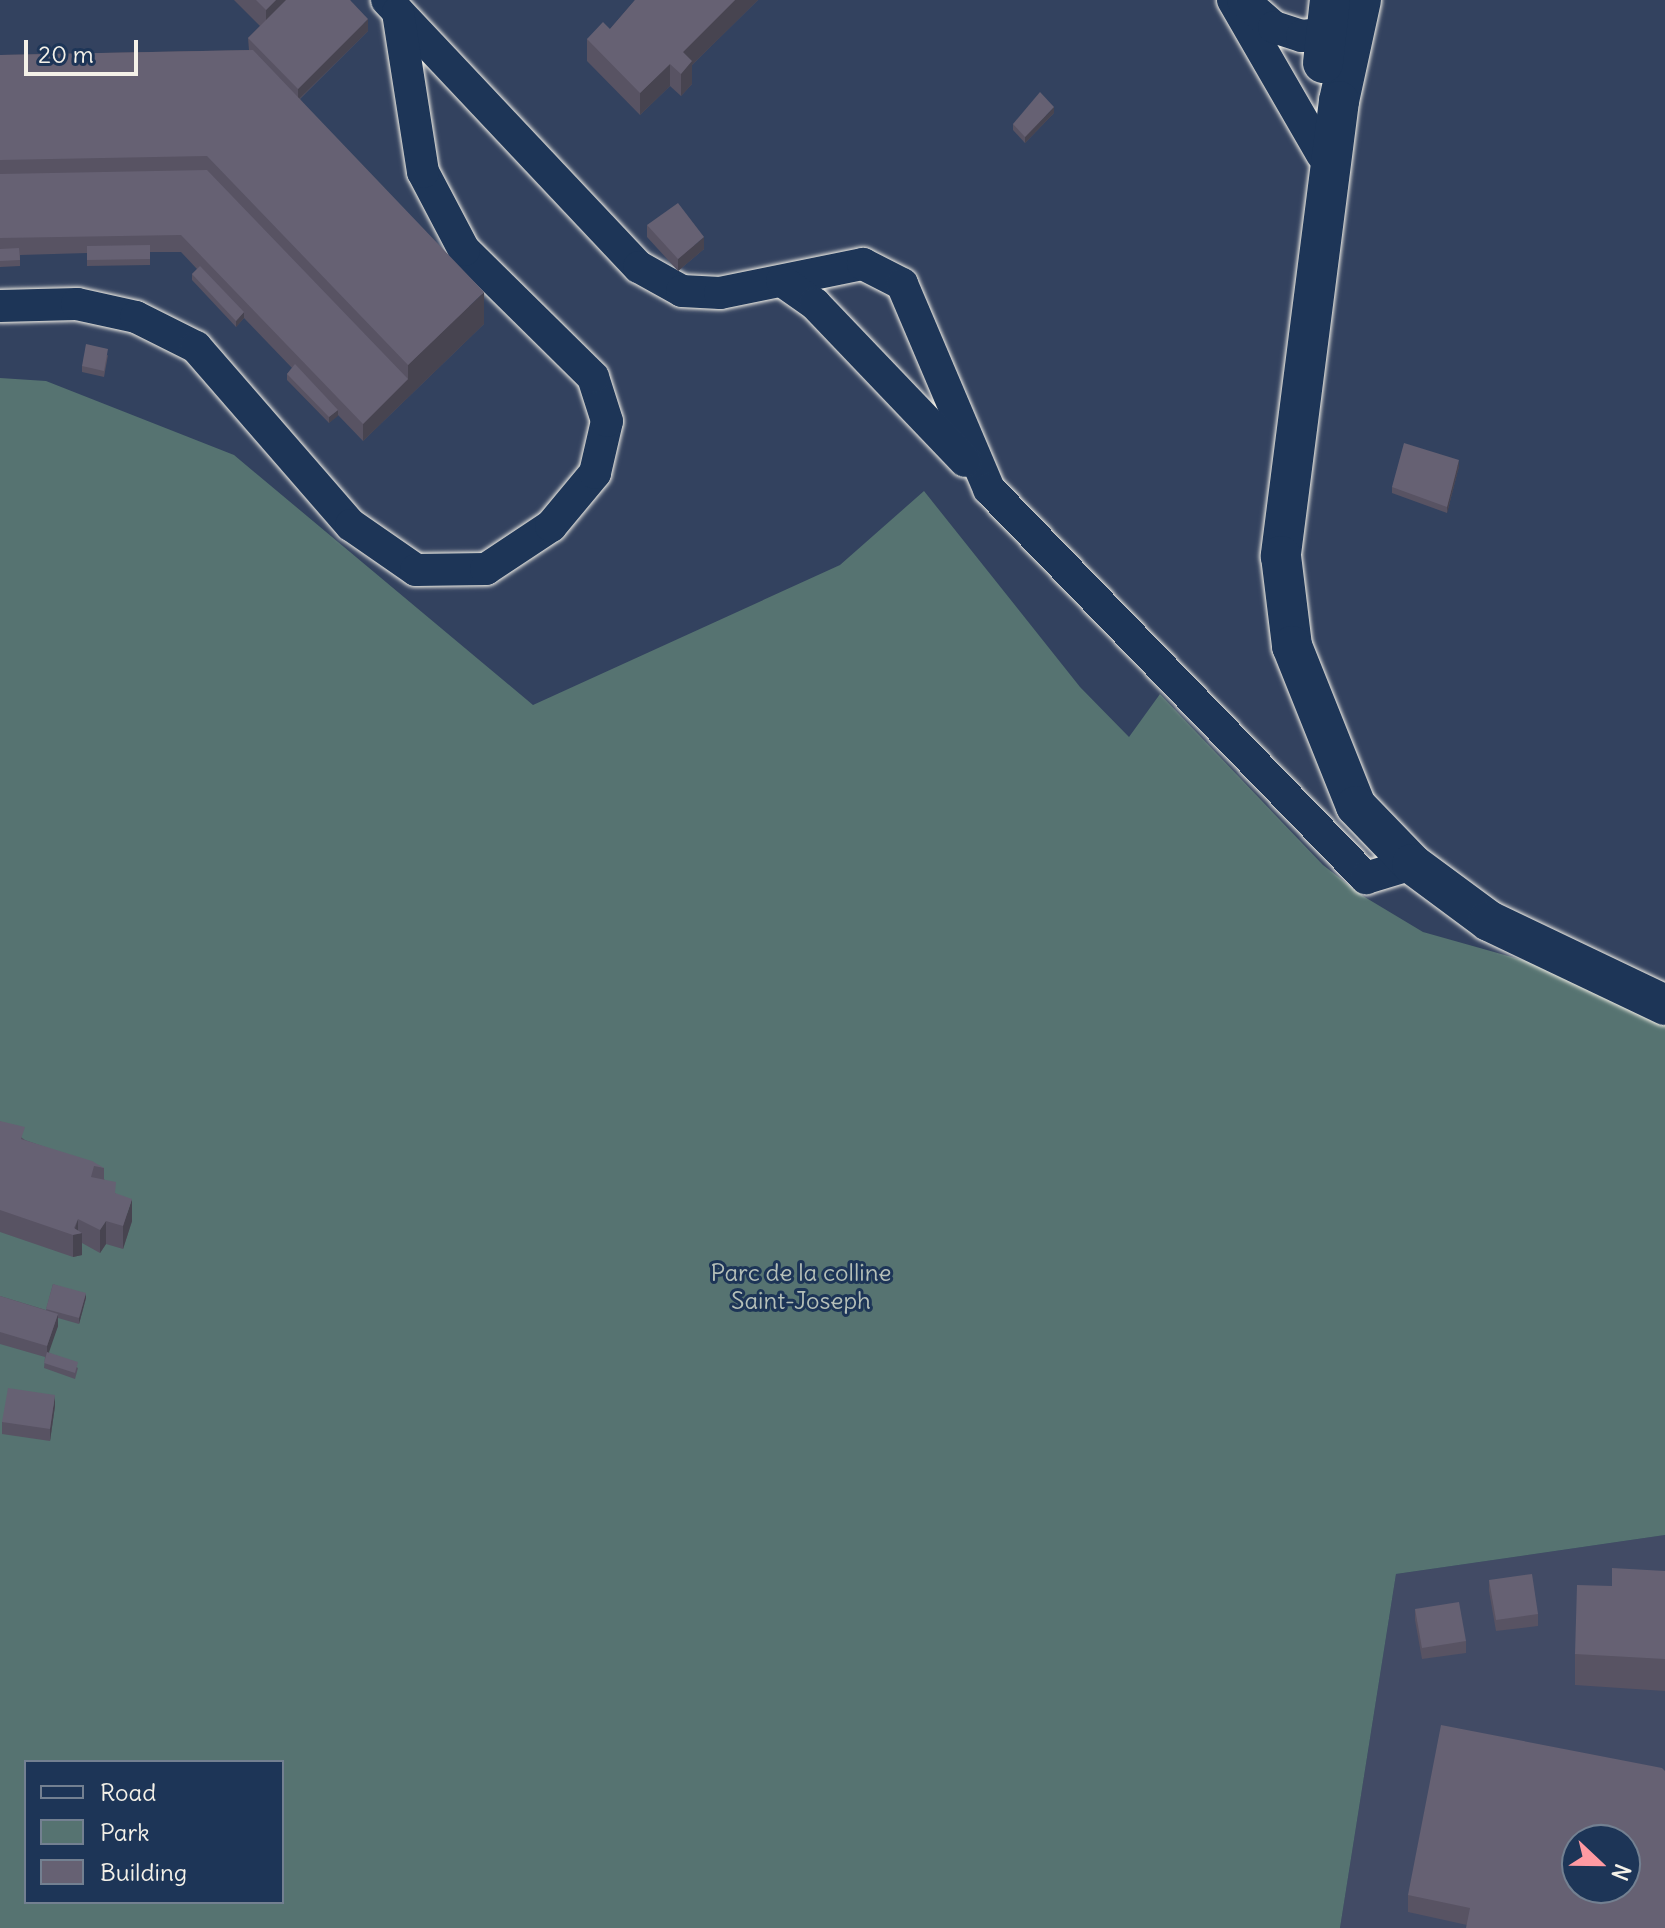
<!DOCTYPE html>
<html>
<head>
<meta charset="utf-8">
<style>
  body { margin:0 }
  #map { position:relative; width:1665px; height:1928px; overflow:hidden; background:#33425f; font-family:Delius,sans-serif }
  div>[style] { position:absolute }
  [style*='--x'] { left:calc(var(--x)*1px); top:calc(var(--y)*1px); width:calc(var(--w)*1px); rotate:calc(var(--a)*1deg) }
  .built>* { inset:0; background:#424b65 }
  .green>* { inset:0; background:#567371 }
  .roads { filter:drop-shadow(0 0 2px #f4f1e8) drop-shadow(0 0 2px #f4f1e8) }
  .minor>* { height:32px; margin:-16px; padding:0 16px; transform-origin:16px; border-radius:16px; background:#1d3557 }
  .tertiary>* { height:40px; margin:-20px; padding:0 20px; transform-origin:20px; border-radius:20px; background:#1d3557 }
  .wall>* { inset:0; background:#585363 }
  .shaded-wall>* { inset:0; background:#474450 }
  .building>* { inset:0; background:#666173 }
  span { translate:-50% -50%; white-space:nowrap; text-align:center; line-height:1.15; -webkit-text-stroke:6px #1d3557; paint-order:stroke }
  .park-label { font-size:24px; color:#b5bfb8 }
  .legend { position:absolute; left:24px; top:1760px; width:260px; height:144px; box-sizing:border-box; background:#1d3557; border:2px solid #738091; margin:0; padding:10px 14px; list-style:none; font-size:24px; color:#f4f1e8 }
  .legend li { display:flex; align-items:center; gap:16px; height:40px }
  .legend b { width:40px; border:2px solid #738091 }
  .north { position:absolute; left:1561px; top:1824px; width:80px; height:80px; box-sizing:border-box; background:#1d3557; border:2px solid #738091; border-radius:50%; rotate:112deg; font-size:22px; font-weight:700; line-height:32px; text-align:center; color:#f4f1e8 }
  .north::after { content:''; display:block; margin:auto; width:28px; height:36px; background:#ff9aa2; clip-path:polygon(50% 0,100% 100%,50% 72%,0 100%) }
  .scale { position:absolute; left:24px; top:40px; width:114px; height:36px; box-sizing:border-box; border:4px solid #f4f1e8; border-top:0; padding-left:10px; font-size:24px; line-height:28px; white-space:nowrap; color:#f4f1e8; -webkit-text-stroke:6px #1d3557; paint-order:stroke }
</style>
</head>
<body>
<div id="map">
  <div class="built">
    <i style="clip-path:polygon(evenodd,1665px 1535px,1665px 1928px,1340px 1928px,1396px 1574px,1665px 1535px,1577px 1840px,1625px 1840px,1625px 1888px,1577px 1888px,1577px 1840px)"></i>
  </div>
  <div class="green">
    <i style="clip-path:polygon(evenodd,0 378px,46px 381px,234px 455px,533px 705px,840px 565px,924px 491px,1080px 687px,1129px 737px,1160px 694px,1323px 865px,1363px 896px,1423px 932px,1530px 962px,1665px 1022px,1665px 1535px,1396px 1574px,1340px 1928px,0 1928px,0 378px,26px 1762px,282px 1762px,282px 1902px,26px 1902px,26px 1762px)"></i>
  </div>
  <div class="roads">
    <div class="minor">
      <i style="--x:387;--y:0;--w:367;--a:46.7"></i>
      <i style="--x:639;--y:267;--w:49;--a:29.2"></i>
      <i style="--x:682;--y:291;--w:38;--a:3"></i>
      <i style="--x:720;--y:293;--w:146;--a:-11.5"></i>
      <i style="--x:863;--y:264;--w:44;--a:27.1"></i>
      <i style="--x:902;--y:284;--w:223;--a:67"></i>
      <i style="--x:989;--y:489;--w:542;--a:45.9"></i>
      <i style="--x:1366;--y:878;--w:48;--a:-16.9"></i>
      <i style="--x:1233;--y:0;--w:178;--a:60"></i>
      <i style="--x:1243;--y:0;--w:41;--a:41.1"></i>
      <i style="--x:1274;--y:27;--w:29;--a:18"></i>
      <i style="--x:1302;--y:36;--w:46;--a:-6.2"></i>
      <i style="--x:782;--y:281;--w:40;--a:34.9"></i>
      <i style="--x:815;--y:304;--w:217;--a:46.3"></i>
      <i style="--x:0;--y:306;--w:77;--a:-1.5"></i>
      <i style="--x:77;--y:304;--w:60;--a:12.4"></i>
      <i style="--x:136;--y:317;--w:67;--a:26.6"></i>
      <i style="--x:196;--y:347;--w:236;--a:49"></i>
      <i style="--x:351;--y:525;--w:79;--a:34.7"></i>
      <i style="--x:416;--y:570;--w:70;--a:-0.8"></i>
      <i style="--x:486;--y:569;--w:78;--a:-33.5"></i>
      <i style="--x:551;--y:526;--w:69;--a:-50.3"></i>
      <i style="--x:595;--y:473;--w:53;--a:-77"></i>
      <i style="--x:607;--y:421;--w:46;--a:-107.7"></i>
      <i style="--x:593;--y:377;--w:181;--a:-135.4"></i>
      <i style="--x:464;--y:250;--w:88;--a:-117.7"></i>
      <i style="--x:423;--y:172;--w:162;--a:-98.9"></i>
    </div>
    <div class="tertiary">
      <i style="--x:1361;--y:0;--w:103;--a:102.3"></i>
      <i style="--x:1339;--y:101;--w:459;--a:97.3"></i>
      <i style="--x:1281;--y:556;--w:91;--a:83"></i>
      <i style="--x:1292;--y:646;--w:172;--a:68.2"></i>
      <i style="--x:1356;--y:806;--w:81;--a:46"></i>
      <i style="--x:1412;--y:864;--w:96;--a:36.5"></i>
      <i style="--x:1489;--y:921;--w:195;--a:25.5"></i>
      <i style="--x:1323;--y:63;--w:63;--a:-83.7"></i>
    </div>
  </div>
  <div class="wall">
    <i style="clip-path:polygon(234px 0,350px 0,368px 31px,300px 99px,484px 324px,363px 441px,338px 415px,329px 423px,287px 380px,287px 374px,292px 368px,244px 318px,236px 327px,192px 280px,192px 274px,197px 269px,181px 252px,150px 252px,150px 265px,87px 266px,87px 253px,20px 255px,20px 266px,0 267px,0 55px,249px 50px,248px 38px,260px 26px)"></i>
    <i style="clip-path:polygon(635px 0,758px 0,692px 65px,692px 84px,681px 96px,670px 86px,640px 115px,587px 61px,587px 39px,610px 29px)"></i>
    <i style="clip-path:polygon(1054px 113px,1025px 143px,1013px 130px,1013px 124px)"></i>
    <i style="clip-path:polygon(647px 225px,704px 249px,678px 271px,647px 237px)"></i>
    <i style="clip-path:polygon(108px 355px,104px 377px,82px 372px,82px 366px)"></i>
    <i style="clip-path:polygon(1459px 466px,1447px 513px,1392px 493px,1392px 487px)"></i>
    <i style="clip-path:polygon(0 1121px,25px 1140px,104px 1168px,104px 1179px,116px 1194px,132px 1221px,123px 1249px,106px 1244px,100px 1253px,82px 1243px,82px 1255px,73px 1257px,0 1232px)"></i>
    <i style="clip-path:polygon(53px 1284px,86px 1298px,79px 1324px,58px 1318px,58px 1326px,48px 1352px,78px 1368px,75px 1379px,44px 1368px,45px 1357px,0 1344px,0 1296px,46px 1310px)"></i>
    <i style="clip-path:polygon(55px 1406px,50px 1441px,2px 1434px,2px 1422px)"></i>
    <i style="clip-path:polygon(1665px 1571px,1665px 1691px,1575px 1685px,1575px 1654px,1612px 1586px)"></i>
    <i style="clip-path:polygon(1489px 1580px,1538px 1614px,1538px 1626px,1496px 1631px,1489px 1591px)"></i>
    <i style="clip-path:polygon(1415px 1609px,1466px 1641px,1466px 1653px,1422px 1659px,1415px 1620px)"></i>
    <i style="clip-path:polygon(1665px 1771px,1467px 1925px,1408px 1912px,1408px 1895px)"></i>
  </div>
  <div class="shaded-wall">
    <i style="clip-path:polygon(276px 0,298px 0,266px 33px,266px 10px)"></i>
    <i style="clip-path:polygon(735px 0,758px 0,692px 65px,692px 84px,681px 96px,681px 74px,683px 52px)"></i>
    <i style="clip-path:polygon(368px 19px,368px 31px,298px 100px,298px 89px)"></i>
    <i style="clip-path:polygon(670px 64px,670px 86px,640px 115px,640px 93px)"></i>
    <i style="clip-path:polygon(1054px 107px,1054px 113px,1025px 143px,1025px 137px)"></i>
    <i style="clip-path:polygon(704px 237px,704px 249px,678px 271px,678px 259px)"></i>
    <i style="clip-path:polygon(484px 292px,484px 324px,363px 441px,363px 424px,408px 379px,408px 365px)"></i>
    <i style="clip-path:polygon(244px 312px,244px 318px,236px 327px,236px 321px)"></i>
    <i style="clip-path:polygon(338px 410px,338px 416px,329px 423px,329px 417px)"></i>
    <i style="clip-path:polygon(1459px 460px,1459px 466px,1447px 513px,1447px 507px)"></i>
    <i style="clip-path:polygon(132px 1199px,132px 1221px,123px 1249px,123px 1226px)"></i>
    <i style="clip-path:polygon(78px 1219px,78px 1234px,82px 1233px,82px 1255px,73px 1257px,73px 1235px)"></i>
    <i style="clip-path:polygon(106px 1221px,106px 1244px,100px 1253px,100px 1230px)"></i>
    <i style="clip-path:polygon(86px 1293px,86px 1298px,79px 1324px,79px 1318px)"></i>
    <i style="clip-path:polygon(58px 1314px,58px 1326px,47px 1358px,47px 1346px)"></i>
    <i style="clip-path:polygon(55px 1395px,55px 1406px,50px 1441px,50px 1429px)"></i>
  </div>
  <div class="building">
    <i style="clip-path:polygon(256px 0,276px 0,266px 10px)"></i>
    <i style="clip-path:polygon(286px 0,350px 0,368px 19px,298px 89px,248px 38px)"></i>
    <i style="clip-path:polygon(635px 0,735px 0,683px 52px,692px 61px,681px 74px,670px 64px,640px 93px,587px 39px,603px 22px,610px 29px)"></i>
    <i style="clip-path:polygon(253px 50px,484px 292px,408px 365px,207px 156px,0 160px,0 55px)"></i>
    <i style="clip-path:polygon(1040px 92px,1054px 107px,1025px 137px,1013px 124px)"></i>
    <i style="clip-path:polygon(207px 170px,408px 379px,363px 424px,181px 235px,0 238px,0 174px)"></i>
    <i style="clip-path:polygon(678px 203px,704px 237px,678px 259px,647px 225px)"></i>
    <i style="clip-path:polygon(150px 245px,150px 259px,87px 260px,87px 246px)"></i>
    <i style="clip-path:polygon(19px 248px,20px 260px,0 261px,0 249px)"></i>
    <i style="clip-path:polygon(200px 266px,244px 312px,236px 321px,192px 274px)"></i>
    <i style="clip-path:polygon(86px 344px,108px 349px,104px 371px,82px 366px)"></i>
    <i style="clip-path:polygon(295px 364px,338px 410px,329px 417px,287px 374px)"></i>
    <i style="clip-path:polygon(1404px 443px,1459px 460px,1447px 507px,1392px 487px)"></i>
    <i style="clip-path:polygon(0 1121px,25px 1127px,21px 1139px,92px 1161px,104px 1168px,94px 1166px,91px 1177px,116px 1182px,115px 1193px,132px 1199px,123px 1226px,106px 1221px,100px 1230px,78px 1219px,74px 1228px,82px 1233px,73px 1235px,0 1210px)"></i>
    <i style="clip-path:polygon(53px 1284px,86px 1293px,79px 1318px,46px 1309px)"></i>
    <i style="clip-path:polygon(0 1296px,58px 1314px,47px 1346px,0 1332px)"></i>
    <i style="clip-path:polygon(47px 1352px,78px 1362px,75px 1373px,44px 1363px)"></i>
    <i style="clip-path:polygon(8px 1388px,55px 1395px,50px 1429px,2px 1422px)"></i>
    <i style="clip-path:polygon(1612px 1568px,1665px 1571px,1665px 1659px,1575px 1654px,1577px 1585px,1612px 1586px)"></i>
    <i style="clip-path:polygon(1532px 1574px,1538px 1614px,1496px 1620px,1489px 1580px)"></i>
    <i style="clip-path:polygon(1459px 1602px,1466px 1641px,1422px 1648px,1415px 1609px)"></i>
    <i style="clip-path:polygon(evenodd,1441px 1725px,1662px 1768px,1665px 1771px,1665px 1928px,1466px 1928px,1470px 1908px,1408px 1895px,1441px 1725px,1577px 1840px,1625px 1840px,1625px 1888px,1577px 1888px,1577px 1840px)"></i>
  </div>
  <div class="park-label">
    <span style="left:801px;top:1287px">Parc de la colline<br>Saint-Joseph</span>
  </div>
  <ul class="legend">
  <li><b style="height:10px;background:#1d3557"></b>Road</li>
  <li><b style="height:22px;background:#567371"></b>Park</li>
  <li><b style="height:22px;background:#666173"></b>Building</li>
  </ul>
  <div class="north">N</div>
  <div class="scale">20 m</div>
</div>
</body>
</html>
